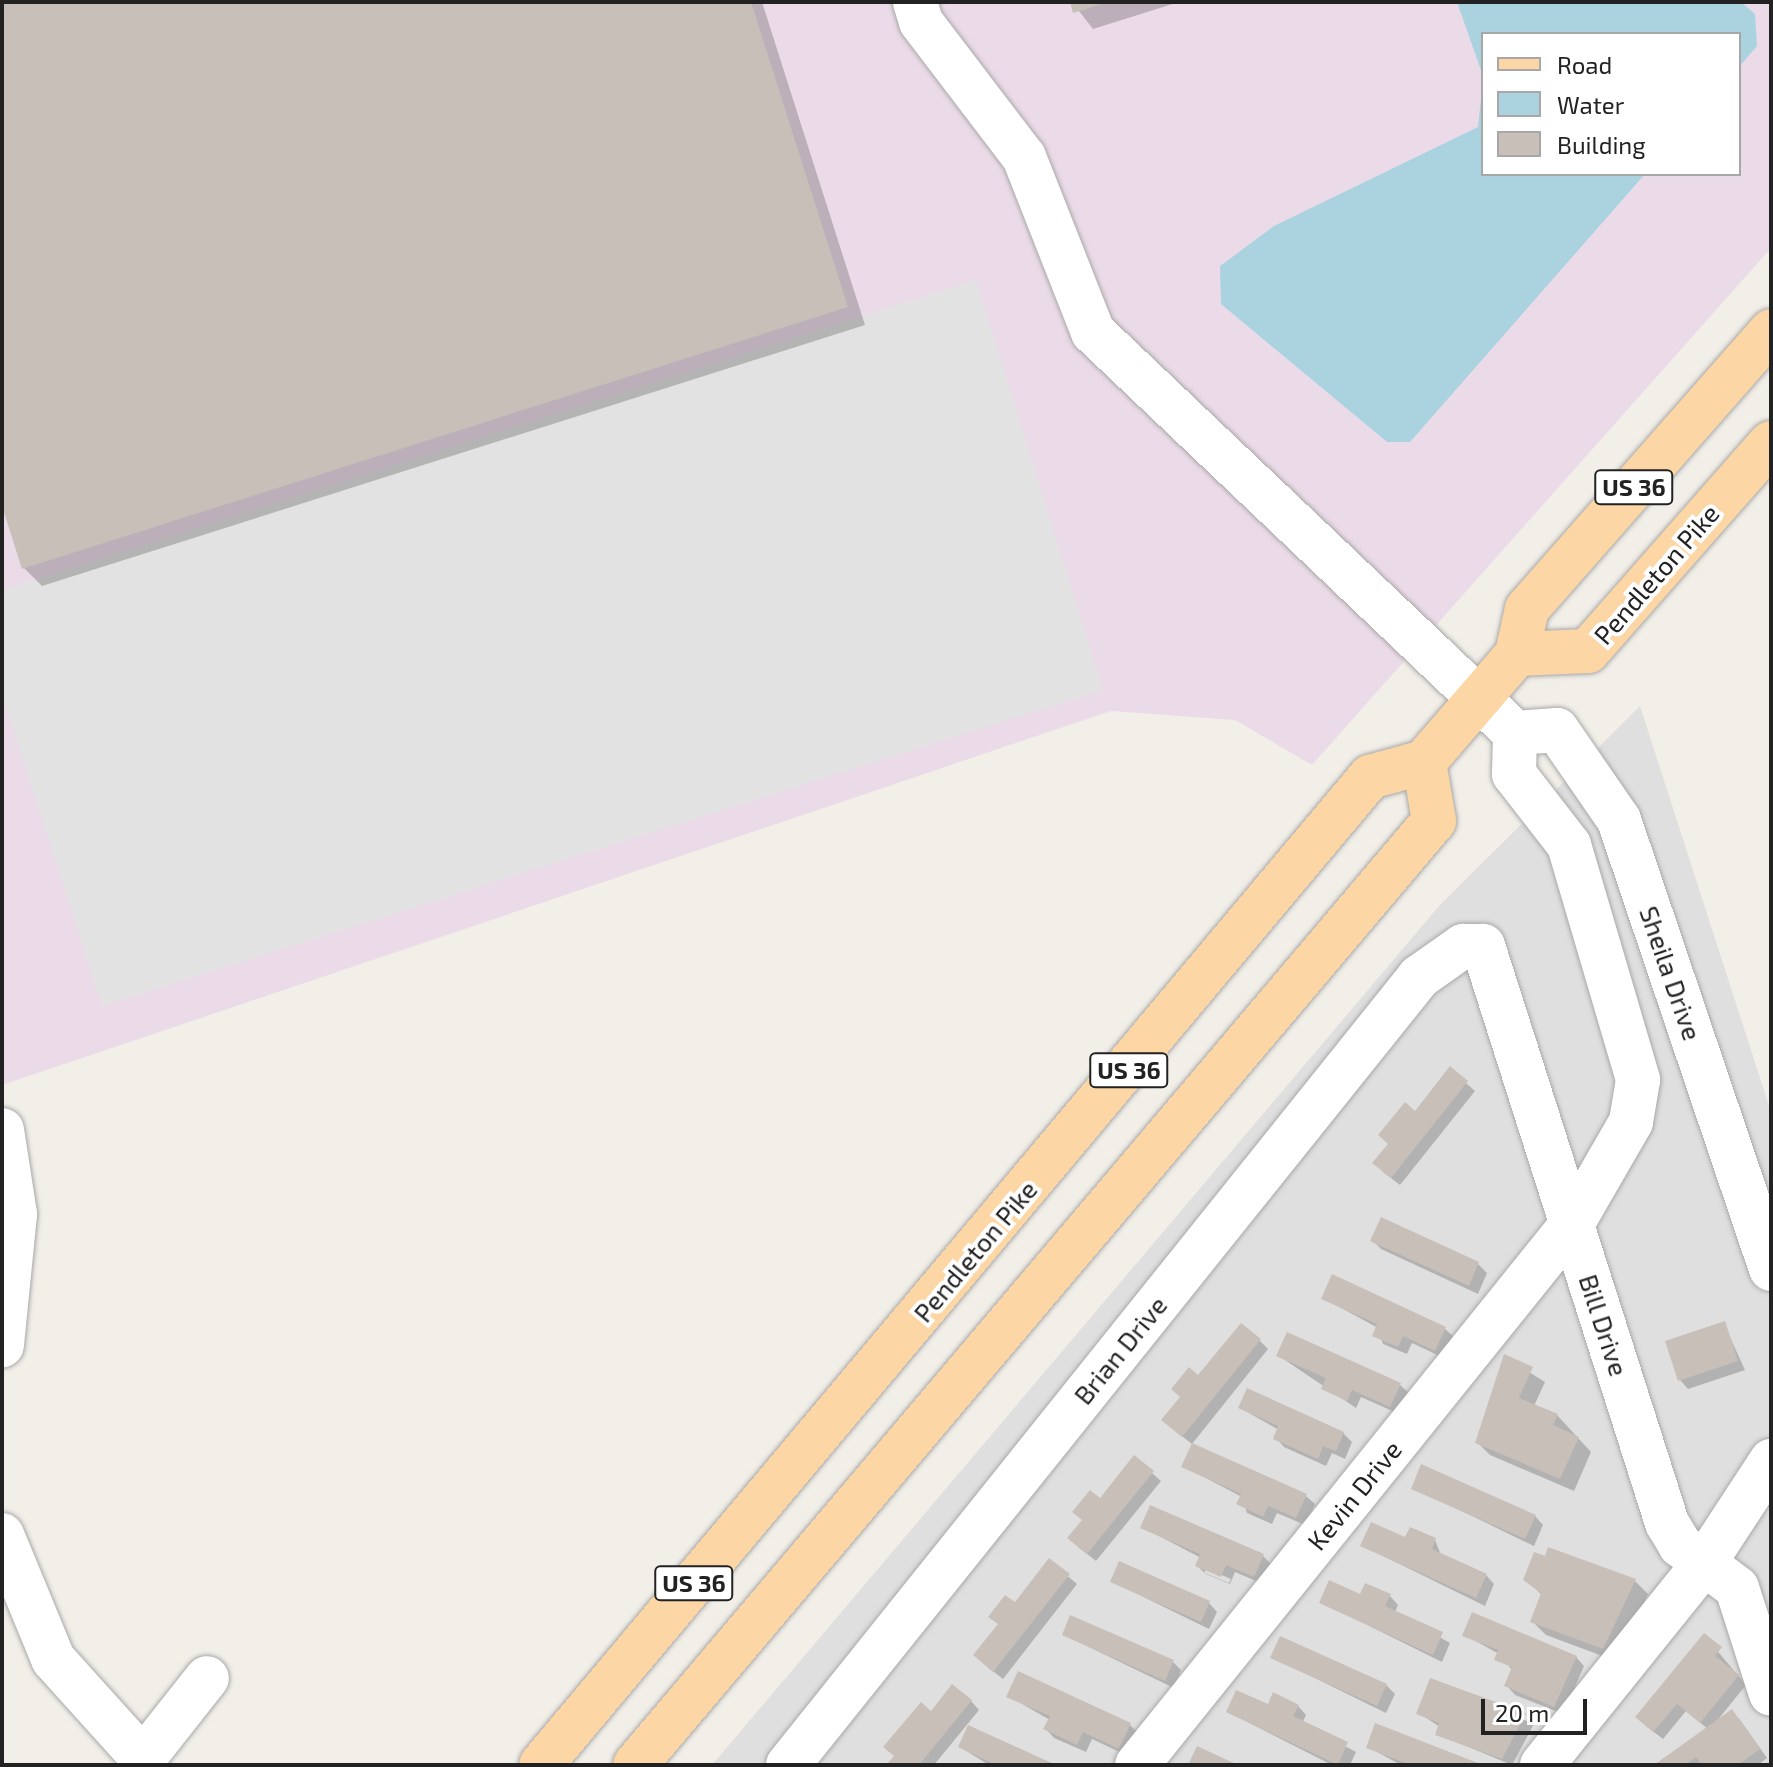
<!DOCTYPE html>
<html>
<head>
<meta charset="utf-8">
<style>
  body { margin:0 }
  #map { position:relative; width:1773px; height:1767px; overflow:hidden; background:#f2efe9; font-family:"Exo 2",sans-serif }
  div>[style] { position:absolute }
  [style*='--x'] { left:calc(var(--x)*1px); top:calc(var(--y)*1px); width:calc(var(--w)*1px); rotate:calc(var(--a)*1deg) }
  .residential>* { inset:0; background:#e0dfdf }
  .industrial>* { inset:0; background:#ebdbe8 }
  .parking>* { inset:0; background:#e2e2e2 }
  .water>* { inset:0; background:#aad3df }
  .shadow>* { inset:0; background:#0003 }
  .building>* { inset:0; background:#c7bfb8 }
  .roads { filter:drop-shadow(0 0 2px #a9a9a9) drop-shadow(0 0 2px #a9a9a9) }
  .minor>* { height:44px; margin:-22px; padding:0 22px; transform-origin:22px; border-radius:22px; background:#fff }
  .major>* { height:44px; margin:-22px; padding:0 22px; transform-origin:22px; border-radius:22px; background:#fcd6a4 }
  span { translate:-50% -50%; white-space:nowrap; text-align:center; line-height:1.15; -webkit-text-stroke:8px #fff; paint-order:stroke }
  .shield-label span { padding:2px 6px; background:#fff; border:2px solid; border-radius:6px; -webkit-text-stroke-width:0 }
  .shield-label { font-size:24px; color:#222; font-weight:700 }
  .street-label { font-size:26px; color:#222 }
  .frame { position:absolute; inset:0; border:4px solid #222; pointer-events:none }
  .legend { position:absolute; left:1481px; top:32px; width:260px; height:144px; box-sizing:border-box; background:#fff; border:2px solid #a7a7a7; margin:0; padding:10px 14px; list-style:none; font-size:24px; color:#222 }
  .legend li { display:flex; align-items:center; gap:16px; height:40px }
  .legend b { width:40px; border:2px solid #a7a7a7 }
  .scale { position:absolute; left:1481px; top:1699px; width:106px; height:36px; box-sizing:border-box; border:4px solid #222; border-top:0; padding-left:10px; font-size:24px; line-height:28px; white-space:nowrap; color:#222; -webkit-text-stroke:6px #fff; paint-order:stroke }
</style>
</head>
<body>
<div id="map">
  <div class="residential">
    <i style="clip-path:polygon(1640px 706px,1771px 1112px,1771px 1765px,712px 1765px,1439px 906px)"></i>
  </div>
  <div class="industrial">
    <i style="clip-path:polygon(evenodd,2px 2px,1771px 2px,1771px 248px,1312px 765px,1235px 720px,1111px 711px,2px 1085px,2px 2px,1483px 34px,1739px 34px,1739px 174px,1483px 174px,1483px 34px)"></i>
  </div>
  <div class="parking">
    <i style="clip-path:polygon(976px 280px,1103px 690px,102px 1006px,2px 694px,2px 590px)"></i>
  </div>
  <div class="water">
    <i style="clip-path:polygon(1457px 2px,1741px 2px,1755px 14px,1757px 46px,1739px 67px,1739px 34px,1483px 34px,1483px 76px)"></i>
    <i style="clip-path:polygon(1483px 80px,1483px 174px,1645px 174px,1410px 442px,1387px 442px,1221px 304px,1220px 266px,1274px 226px,1478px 127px)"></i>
  </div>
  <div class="shadow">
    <i style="clip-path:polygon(2px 2px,762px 2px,865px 325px,42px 586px,24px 568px,2px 499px)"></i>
    <i style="clip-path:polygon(1072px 2px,1179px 2px,1093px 29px)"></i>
    <i style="clip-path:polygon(1450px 1069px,1475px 1091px,1400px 1185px,1383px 1172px)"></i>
    <i style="clip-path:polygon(1382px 1219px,1478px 1264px,1487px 1273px,1478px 1294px,1381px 1249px,1372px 1240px)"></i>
    <i style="clip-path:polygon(1323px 1298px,1445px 1329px,1454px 1337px,1444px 1358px,1412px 1343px,1407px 1354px,1383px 1344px,1378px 1328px)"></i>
    <i style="clip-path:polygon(1724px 1324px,1745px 1370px,1688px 1389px,1680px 1380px)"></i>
    <i style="clip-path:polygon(1259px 1340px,1268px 1349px,1192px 1444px,1173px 1429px,1198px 1378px)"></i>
    <i style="clip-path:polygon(1279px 1356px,1400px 1385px,1409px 1393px,1399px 1414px,1361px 1397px,1356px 1408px)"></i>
    <i style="clip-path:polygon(1505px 1357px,1545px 1382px,1534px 1406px,1557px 1415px,1591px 1452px,1574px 1491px,1490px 1455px,1477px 1442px)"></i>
    <i style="clip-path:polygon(1240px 1408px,1343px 1433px,1352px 1442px,1345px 1459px,1332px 1453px,1326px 1466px,1284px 1447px,1276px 1438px,1279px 1430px)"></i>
    <i style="clip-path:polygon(1135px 1458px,1161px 1481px,1096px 1561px,1078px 1547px,1100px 1501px)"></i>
    <i style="clip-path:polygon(1183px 1466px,1306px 1496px,1315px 1504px,1305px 1525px,1277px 1513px,1272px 1524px,1247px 1513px,1242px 1497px)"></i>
    <i style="clip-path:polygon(1414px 1488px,1535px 1516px,1543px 1525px,1534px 1546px)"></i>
    <i style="clip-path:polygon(evenodd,1142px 1527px,1263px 1556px,1271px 1564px,1263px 1584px,1235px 1572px,1230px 1584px,1206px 1574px,1197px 1566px,1201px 1558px,1142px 1527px,1205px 1568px,1231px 1579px,1229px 1583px,1205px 1573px,1205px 1568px)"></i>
    <i style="clip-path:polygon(1406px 1539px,1435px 1540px,1441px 1555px,1486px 1575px,1494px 1584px,1485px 1606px,1363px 1546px)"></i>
    <i style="clip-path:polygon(1550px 1549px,1635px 1581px,1648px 1594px,1616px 1661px,1546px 1635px,1533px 1622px,1542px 1595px,1526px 1580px)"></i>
    <i style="clip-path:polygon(1050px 1561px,1077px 1584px,1003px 1679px,984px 1664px)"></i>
    <i style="clip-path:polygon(1113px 1582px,1209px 1603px,1217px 1612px,1209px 1629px)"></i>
    <i style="clip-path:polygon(1390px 1596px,1398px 1605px,1395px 1612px,1450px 1643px,1442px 1662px,1321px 1602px)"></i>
    <i style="clip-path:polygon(1064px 1635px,1173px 1662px,1181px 1670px,1174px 1688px)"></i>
    <i style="clip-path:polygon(1465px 1635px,1576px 1657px,1584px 1666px,1563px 1714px,1515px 1695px,1507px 1686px,1513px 1671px,1499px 1654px)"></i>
    <i style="clip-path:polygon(1704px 1635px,1746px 1685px,1716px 1722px,1732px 1712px,1740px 1720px,1767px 1758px,1758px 1765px,1658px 1765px,1708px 1729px,1686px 1711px,1663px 1739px,1646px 1726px)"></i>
    <i style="clip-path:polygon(1272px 1657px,1386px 1685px,1395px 1694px,1386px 1713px)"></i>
    <i style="clip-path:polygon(1019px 1674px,1130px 1725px,1139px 1734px,1128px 1756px,1092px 1739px,1086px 1752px,1054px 1738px,1046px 1729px,1050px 1720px,1008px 1696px)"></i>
    <i style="clip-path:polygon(1431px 1681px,1534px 1724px,1512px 1765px,1437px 1734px,1440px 1727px,1419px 1713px)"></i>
    <i style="clip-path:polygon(971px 1701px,979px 1710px,934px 1765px,888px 1765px,931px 1713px)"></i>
    <i style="clip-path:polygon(1298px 1706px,1306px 1715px,1302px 1723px,1356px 1752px,1350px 1765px,1332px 1765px,1228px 1712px)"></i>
    <i style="clip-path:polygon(960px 1747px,1051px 1765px,989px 1765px)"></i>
    <i style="clip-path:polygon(1368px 1747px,1478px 1765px,1401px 1765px)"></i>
  </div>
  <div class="building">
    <i style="clip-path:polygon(2px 2px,751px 2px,848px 307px,22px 569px,2px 506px)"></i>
    <i style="clip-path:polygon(1070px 2px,1105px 2px,1105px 3px,1073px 13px)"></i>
    <i style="clip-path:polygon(1450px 1066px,1468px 1081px,1391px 1178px,1372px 1163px,1388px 1144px,1378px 1135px,1405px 1102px,1415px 1111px)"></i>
    <i style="clip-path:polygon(1381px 1217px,1479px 1262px,1469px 1286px,1370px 1241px)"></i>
    <i style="clip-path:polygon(1332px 1274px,1446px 1327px,1435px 1351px,1403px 1336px,1398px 1347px,1372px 1336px,1377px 1324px,1321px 1299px)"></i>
    <i style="clip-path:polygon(1725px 1321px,1738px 1361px,1678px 1381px,1665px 1341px)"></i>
    <i style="clip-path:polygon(1241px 1323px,1261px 1339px,1182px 1437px,1161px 1420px,1180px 1397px,1171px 1389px,1189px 1367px,1198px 1375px)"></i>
    <i style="clip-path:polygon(1287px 1332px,1401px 1383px,1390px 1407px,1352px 1390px,1347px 1401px,1321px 1389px,1326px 1378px,1276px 1356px)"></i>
    <i style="clip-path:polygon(1504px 1354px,1533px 1367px,1519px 1398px,1558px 1414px,1553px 1425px,1579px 1437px,1560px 1479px,1475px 1443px)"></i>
    <i style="clip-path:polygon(1247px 1388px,1344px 1432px,1336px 1451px,1323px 1446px,1318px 1459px,1273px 1439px,1278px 1426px,1238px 1408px)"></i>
    <i style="clip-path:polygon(1192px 1443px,1307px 1494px,1296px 1518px,1268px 1506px,1263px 1517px,1236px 1504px,1241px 1494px,1181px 1467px)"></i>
    <i style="clip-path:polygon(1134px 1455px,1154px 1471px,1087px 1554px,1067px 1538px,1082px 1520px,1072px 1512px,1090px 1490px,1100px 1498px)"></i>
    <i style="clip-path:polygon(1421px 1464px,1536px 1515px,1525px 1539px,1411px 1489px)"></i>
    <i style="clip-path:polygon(1150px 1505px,1264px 1554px,1254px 1577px,1226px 1565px,1221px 1577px,1195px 1566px,1200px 1554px,1140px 1528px)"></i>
    <i style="clip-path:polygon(1371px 1522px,1405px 1537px,1410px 1527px,1436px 1538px,1432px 1549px,1487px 1574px,1476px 1598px,1360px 1546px)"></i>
    <i style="clip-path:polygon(1548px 1547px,1636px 1579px,1603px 1649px,1530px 1622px,1541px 1593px,1523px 1580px,1534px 1552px,1545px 1556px)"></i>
    <i style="clip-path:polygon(1049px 1558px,1070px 1574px,993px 1672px,973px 1655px,998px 1624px,988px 1617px,1005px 1595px,1015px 1602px)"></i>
    <i style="clip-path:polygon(1119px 1561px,1210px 1601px,1201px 1622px,1110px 1582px)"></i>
    <i style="clip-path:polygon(1329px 1580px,1360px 1594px,1365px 1583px,1391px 1594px,1385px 1606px,1443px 1632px,1433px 1655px,1319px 1603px)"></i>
    <i style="clip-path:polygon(1472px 1612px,1577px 1656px,1554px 1707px,1504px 1686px,1512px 1667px,1494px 1660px,1498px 1650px,1462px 1636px)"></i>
    <i style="clip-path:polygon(1070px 1615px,1174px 1660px,1165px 1681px,1062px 1635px)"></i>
    <i style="clip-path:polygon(1704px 1633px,1722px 1647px,1715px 1656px,1739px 1675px,1700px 1723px,1677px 1704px,1653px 1732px,1635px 1717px)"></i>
    <i style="clip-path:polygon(1280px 1636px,1387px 1684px,1377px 1706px,1270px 1658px)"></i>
    <i style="clip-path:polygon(1018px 1671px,1131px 1723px,1119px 1749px,1083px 1732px,1077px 1745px,1043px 1729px,1050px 1716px,1006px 1697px)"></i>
    <i style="clip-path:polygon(1430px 1678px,1526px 1713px,1502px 1759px,1435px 1735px,1439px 1723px,1416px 1714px)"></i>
    <i style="clip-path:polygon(952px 1684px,972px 1700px,919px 1765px,886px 1765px,894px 1756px,883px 1747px,921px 1702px,931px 1711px)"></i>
    <i style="clip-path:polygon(1236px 1690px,1268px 1704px,1273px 1692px,1299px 1705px,1293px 1716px,1348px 1742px,1338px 1765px,1226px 1712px)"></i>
    <i style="clip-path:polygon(1732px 1709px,1760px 1749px,1738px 1765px,1702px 1765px,1696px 1757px,1685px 1765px,1654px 1765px)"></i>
    <i style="clip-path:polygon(1375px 1723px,1483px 1765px,1411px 1765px,1366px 1748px)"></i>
    <i style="clip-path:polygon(968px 1725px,1056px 1765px,996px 1765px,958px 1747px)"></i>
    <i style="clip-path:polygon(1197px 1746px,1238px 1765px,1188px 1765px)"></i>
  </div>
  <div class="roads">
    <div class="minor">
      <i style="--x:915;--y:2;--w:21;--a:73"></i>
      <i style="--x:921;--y:22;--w:170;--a:52.7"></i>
      <i style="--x:1024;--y:157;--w:188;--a:68.5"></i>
      <i style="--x:1093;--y:332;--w:582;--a:43.54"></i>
      <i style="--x:1515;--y:733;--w:41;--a:91.4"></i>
      <i style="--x:1514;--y:774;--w:90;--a:52.2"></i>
      <i style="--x:1569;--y:845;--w:245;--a:73.6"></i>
      <i style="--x:1638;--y:1080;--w:43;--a:99.5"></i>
      <i style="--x:1631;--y:1122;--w:118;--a:120"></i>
      <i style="--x:1572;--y:1224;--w:694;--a:128.8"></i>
      <i style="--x:1515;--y:733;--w:42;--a:-4.1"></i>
      <i style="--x:1557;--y:730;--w:109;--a:55.4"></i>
      <i style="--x:1619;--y:820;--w:474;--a:71.3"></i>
      <i style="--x:2;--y:1130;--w:85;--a:81.2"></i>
      <i style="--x:15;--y:1214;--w:132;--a:95.7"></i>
      <i style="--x:2;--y:1535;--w:134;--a:67.6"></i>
      <i style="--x:53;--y:1659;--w:135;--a:48"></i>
      <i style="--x:143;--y:1759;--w:103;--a:-51.7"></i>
      <i style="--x:788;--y:1765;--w:1010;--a:-51.31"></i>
      <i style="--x:1419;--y:977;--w:54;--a:-35.2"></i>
      <i style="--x:1463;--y:946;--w:20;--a:0"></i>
      <i style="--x:1483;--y:946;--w:606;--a:72.31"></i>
      <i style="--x:1667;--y:1523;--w:26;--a:59"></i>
      <i style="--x:1680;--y:1545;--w:71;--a:37"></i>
      <i style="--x:1737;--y:1588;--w:111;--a:72.2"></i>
      <i style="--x:1542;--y:1765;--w:260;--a:-51.2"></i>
      <i style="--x:1705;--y:1562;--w:121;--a:-56.8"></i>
    </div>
    <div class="major">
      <i style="--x:1517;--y:654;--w:71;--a:-2.4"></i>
      <i style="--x:1588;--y:651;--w:277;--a:-48.7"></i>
      <i style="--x:541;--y:1765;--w:1290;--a:-50"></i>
      <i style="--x:1370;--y:777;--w:56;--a:-15.5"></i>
      <i style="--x:1424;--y:762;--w:87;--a:-49.2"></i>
      <i style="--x:1481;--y:696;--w:55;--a:-49.4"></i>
      <i style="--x:1517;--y:654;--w:46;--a:-77.5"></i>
      <i style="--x:1527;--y:609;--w:370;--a:-48.7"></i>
      <i style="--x:635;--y:1765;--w:1237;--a:-49.76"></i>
      <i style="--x:1434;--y:821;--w:60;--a:-99.6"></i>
    </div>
  </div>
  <div class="shield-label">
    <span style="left:1634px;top:487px">US 36</span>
    <span style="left:1129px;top:1070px">US 36</span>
    <span style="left:694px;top:1583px">US 36</span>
  </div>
  <div class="street-label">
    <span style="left:1656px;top:574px;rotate:-49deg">Pendleton Pike</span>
    <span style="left:1671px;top:973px;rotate:71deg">Sheila Drive</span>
    <span style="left:975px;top:1251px;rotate:-50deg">Pendleton Pike</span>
    <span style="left:1604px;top:1325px;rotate:72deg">Bill Drive</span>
    <span style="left:1120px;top:1350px;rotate:-51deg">Brian Drive</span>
    <span style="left:1354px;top:1495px;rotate:-51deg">Kevin Drive</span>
  </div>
  <div class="frame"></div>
  <ul class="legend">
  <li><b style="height:10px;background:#fcd6a4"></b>Road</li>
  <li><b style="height:22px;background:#aad3df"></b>Water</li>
  <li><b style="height:22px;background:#c7bfb8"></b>Building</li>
  </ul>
  <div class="scale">20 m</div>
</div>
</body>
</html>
